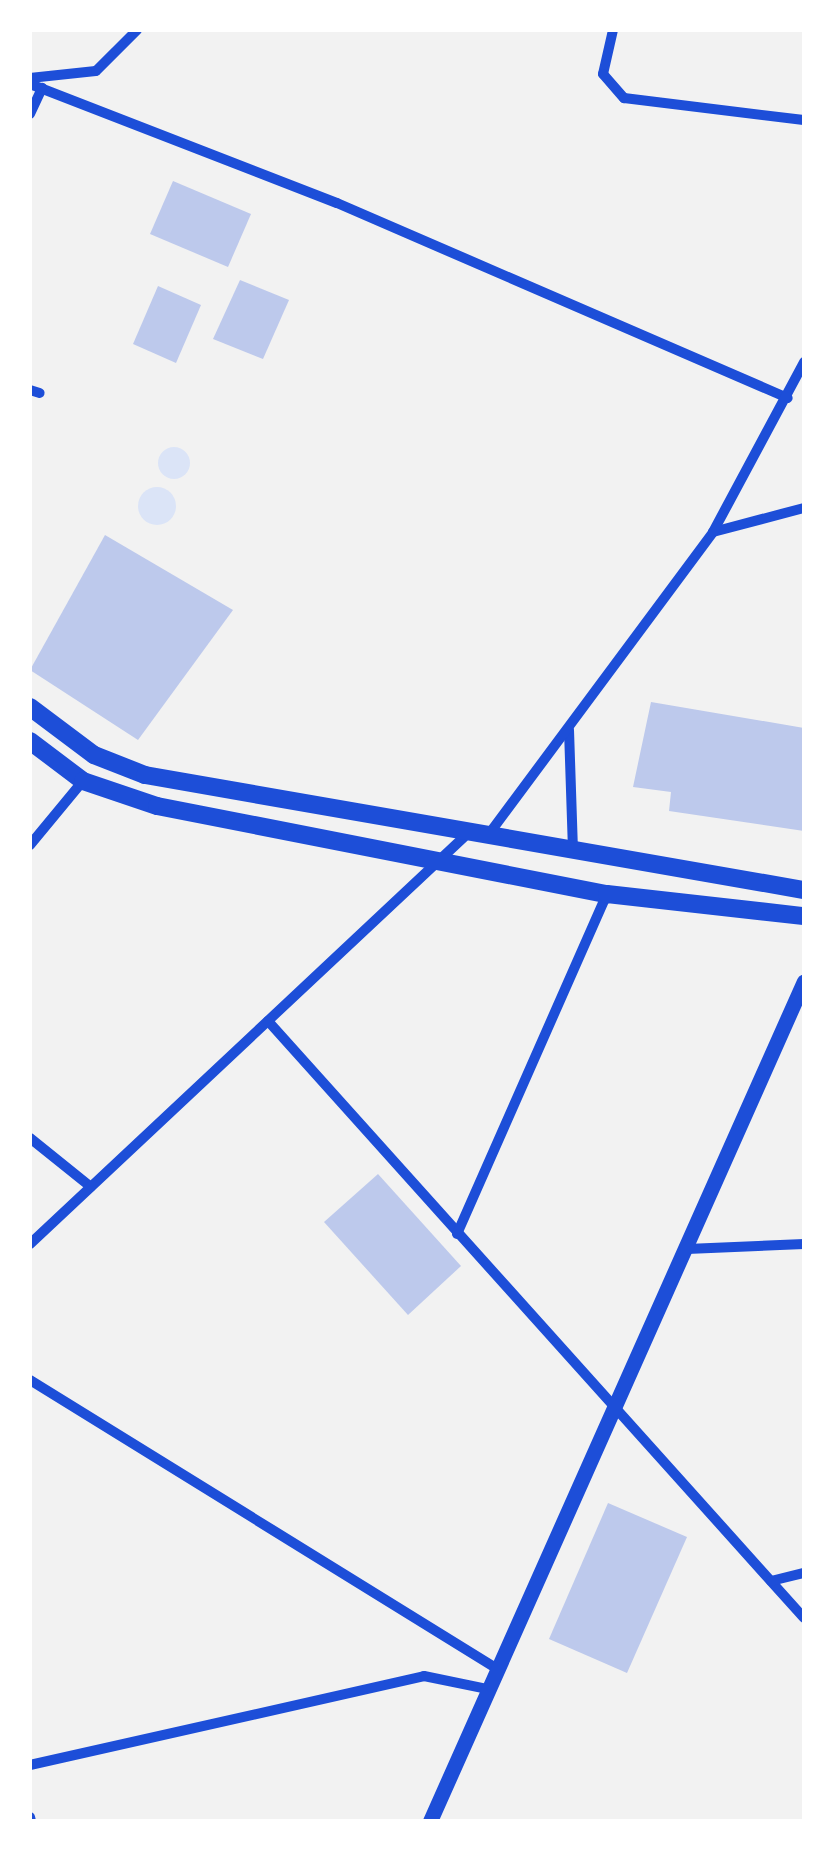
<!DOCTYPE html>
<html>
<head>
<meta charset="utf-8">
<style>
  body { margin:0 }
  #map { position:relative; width:834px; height:1851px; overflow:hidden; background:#f2f2f2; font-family:Jost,sans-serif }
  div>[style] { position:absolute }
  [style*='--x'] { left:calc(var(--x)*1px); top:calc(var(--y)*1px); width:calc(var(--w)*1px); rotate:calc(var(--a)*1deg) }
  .green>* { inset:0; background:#dbe4f7 }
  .round { border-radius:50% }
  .building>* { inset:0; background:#bdc9ec }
  .minor>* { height:10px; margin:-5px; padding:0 5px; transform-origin:5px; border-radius:5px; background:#1d4ed8 }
  .tertiary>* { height:15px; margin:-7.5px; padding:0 7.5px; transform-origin:7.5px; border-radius:7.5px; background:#1d4ed8 }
  .secondary>* { height:18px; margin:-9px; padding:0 9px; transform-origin:9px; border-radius:9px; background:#1d4ed8 }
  span { translate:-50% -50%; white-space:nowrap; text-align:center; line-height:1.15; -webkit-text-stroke:10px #fff; paint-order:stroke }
  .frame { position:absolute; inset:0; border:32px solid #fff; pointer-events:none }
</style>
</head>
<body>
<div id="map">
  <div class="green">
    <i class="round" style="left:158px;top:447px;width:32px;height:32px"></i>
    <i class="round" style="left:138px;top:487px;width:38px;height:38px"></i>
  </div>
  <div class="building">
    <i style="clip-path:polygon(173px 181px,251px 214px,228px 267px,150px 234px)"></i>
    <i style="clip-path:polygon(240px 280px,289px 300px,263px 359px,213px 339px)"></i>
    <i style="clip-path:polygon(158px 286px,201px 305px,176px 363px,133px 344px)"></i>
    <i style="clip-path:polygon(105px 535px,233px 610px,138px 740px,30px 670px)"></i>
    <i style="clip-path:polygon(651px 702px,804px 728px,804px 831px,669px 811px,671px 792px,633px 787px)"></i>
    <i style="clip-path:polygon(378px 1174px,461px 1266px,408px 1315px,324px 1222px)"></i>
    <i style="clip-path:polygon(608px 1503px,687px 1537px,627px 1673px,549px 1639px)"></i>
  </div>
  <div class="minor">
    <i style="--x:613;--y:30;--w:45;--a:102.8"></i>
    <i style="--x:603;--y:74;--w:32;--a:49"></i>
    <i style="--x:624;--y:98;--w:181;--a:7"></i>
    <i style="--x:30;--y:78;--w:66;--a:-6.1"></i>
    <i style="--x:96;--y:71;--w:58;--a:-45"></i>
    <i style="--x:30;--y:84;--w:329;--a:21.2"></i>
    <i style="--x:337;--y:203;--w:491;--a:23.4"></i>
    <i style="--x:30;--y:114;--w:29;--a:-65"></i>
    <i style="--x:30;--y:390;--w:10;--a:17"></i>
    <i style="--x:713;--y:532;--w:94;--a:-14.8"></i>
    <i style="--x:569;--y:730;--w:121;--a:88.1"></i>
    <i style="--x:486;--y:838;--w:381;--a:-53.4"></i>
    <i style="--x:713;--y:532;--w:193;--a:-61.8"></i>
    <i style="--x:30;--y:845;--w:83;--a:-50.4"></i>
    <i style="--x:268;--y:1021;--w:802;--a:48.08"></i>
    <i style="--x:30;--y:1138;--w:78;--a:38.8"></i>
    <i style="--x:457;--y:1234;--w:372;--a:-66.2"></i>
    <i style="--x:30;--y:1244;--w:595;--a:-43.16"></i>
    <i style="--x:687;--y:1249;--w:117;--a:-2.4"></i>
    <i style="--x:30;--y:1380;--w:551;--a:31.73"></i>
    <i style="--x:771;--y:1581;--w:34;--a:-14"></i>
    <i style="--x:30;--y:1765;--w:404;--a:-12.7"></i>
    <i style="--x:424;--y:1676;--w:64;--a:11.7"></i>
    <i style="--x:30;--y:1817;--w:4;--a:76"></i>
  </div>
  <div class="tertiary">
    <i style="--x:430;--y:1821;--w:919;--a:-66"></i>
  </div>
  <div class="secondary">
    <i style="--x:30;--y:707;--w:80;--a:36.9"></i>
    <i style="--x:94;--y:755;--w:55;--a:21.4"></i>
    <i style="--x:145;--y:775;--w:669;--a:9.9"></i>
    <i style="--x:30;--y:741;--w:66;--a:37"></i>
    <i style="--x:83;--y:781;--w:78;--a:18.7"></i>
    <i style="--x:157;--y:806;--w:459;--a:11.1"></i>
    <i style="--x:607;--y:894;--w:198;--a:6.4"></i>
  </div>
  <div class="frame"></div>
</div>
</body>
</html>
